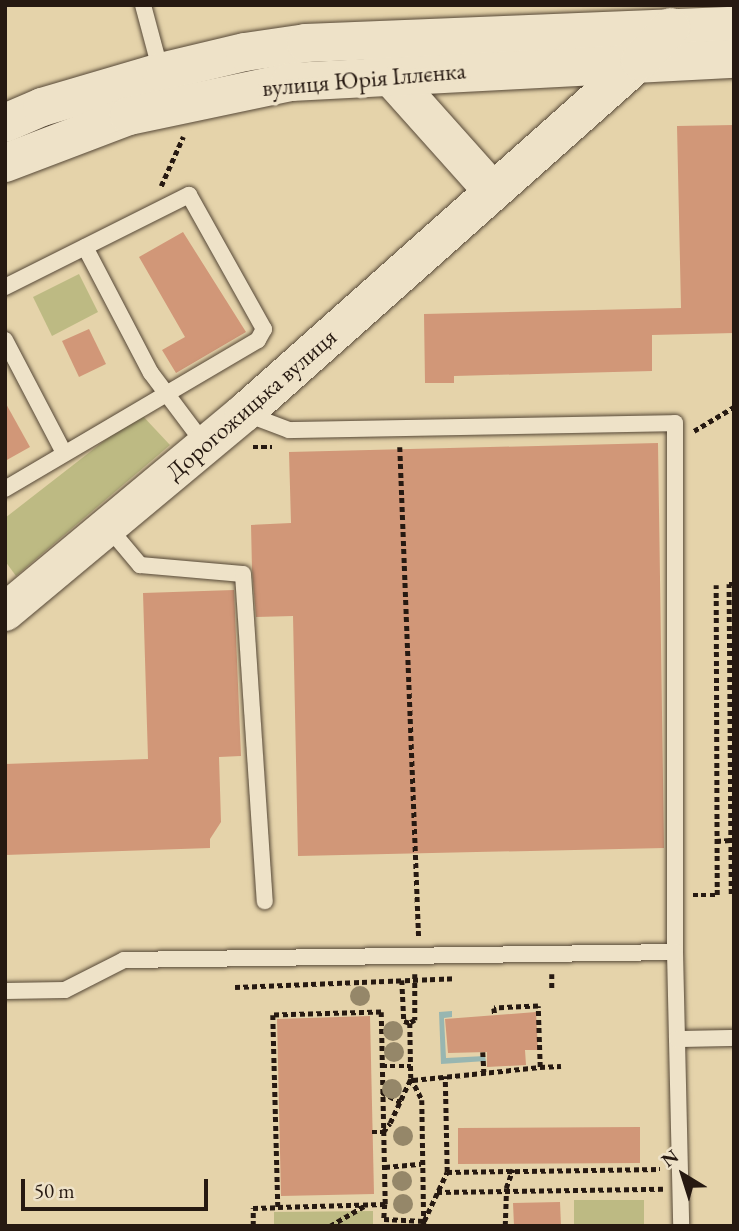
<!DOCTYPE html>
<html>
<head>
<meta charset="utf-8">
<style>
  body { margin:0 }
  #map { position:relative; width:739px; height:1231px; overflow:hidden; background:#e5d3aa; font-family:"EB Garamond",serif }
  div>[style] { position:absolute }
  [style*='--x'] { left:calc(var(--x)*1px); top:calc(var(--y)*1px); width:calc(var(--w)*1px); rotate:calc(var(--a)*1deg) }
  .green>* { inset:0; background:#bdba83 }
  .water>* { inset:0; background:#98b6b1 }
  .building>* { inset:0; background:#d19778 }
  .path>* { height:4.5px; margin-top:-2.25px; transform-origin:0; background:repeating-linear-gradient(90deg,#261911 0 5px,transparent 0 8.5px) }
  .roads { filter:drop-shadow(0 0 2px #564837) drop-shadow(0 0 2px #564837) }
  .lane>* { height:16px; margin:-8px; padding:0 8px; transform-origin:8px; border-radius:8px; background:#eee2c8 }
  .secondary>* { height:38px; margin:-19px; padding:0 19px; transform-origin:19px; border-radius:19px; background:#eee2c8 }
  .trees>* { width:20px; height:20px; margin:-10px; border-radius:50%; background:#958769 }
  span { translate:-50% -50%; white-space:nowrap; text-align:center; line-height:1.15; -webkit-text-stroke:7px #eee2c8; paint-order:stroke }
  .street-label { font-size:24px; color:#261911 }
  .frame { position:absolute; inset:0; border:7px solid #261911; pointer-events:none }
  .north { position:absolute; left:648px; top:1140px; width:70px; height:70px; -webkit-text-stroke:5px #eee2c8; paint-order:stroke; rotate:322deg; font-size:19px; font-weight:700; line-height:28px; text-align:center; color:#261911 }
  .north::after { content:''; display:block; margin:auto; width:24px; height:32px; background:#261911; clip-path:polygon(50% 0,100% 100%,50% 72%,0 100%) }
  .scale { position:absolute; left:21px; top:1179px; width:187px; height:32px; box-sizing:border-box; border:4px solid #261911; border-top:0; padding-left:9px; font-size:21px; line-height:24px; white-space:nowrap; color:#261911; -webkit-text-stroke:5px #eee2c8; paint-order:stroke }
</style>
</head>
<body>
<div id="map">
  <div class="green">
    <i style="clip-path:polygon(79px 274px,98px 312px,52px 336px,33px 297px)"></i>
    <i style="clip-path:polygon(140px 413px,170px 445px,16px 576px,5px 561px,5px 518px)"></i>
    <i style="clip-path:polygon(574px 1200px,644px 1200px,644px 1226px,574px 1226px)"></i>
    <i style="clip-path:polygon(373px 1211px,373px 1226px,274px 1226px,274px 1212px)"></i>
  </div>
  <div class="water">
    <i style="clip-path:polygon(452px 1011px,452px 1017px,444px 1018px,446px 1058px,485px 1056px,486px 1061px,441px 1064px,439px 1012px)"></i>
  </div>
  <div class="building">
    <i style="clip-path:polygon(734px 125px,734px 333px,652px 335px,652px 371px,454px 376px,454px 383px,425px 383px,424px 314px,681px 308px,677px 126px)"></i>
    <i style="clip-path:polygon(183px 232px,246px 332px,176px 373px,162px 350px,185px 337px,139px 257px)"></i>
    <i style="clip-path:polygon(89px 329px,106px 364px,79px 377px,62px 341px)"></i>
    <i style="clip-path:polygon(5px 402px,30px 447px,5px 461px)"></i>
    <i style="clip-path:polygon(658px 443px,664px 848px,298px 856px,293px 616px,256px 617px,252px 569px,251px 525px,291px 523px,289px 452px)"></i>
    <i style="clip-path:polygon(234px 590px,241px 756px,219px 757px,221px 822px,210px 839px,210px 848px,5px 855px,5px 764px,148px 759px,143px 593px)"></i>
    <i style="clip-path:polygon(536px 1012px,538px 1050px,525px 1050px,526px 1065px,487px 1067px,487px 1052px,448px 1053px,445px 1019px)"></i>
    <i style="clip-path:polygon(370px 1016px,374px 1194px,281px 1196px,277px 1019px)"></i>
    <i style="clip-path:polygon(640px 1127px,640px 1163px,458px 1164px,458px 1128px)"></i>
    <i style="clip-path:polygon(560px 1202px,561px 1226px,514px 1226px,513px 1203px)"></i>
  </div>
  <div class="path">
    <i style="--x:161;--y:186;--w:54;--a:-65.8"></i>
    <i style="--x:694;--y:431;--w:47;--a:-31"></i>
    <i style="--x:253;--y:447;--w:19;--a:0"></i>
    <i style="--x:400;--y:447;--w:490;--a:87.8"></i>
    <i style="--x:716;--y:841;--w:15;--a:-4"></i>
    <i style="--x:731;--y:894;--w:310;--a:-90.4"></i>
    <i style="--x:729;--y:584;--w:5;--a:0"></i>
    <i style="--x:693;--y:895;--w:24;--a:0"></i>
    <i style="--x:717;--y:895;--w:310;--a:-90.2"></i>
    <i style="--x:415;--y:974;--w:46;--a:90"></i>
    <i style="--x:415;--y:1020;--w:6;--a:149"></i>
    <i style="--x:410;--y:1023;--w:55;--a:89"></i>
    <i style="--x:411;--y:1078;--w:25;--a:63"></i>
    <i style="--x:422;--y:1100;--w:126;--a:89.1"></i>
    <i style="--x:552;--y:974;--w:16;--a:90"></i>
    <i style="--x:402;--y:980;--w:41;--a:87.2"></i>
    <i style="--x:404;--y:1021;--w:6;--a:18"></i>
    <i style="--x:235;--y:987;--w:220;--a:-2.3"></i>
    <i style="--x:483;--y:1052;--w:20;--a:87"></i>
    <i style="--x:382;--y:1066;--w:29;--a:0"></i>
    <i style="--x:540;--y:1067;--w:21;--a:-3"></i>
    <i style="--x:413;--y:1080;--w:128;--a:-5.8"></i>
    <i style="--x:540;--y:1067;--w:61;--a:-91.9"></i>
    <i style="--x:538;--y:1006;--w:44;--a:177.4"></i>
    <i style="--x:494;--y:1008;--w:7;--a:82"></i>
    <i style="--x:382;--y:1092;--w:23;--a:29"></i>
    <i style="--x:372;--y:1132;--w:11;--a:0"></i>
    <i style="--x:383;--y:1132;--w:11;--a:-52"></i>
    <i style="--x:390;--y:1123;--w:50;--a:-65"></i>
    <i style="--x:385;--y:1167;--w:36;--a:-5"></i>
    <i style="--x:447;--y:1172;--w:213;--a:-0.8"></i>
    <i style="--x:437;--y:1192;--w:226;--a:-0.8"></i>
    <i style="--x:385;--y:1204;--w:192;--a:-91.2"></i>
    <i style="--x:381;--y:1012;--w:108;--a:178.4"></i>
    <i style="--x:273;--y:1015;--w:192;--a:88.5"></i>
    <i style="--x:278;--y:1207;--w:107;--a:-1.6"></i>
    <i style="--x:385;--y:1204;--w:15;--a:94"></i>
    <i style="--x:384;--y:1219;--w:40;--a:2.9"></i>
    <i style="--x:424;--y:1221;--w:54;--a:-64.9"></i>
    <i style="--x:447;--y:1172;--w:96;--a:-91.2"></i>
    <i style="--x:253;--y:1226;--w:18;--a:-90"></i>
    <i style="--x:253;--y:1208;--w:25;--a:-2"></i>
    <i style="--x:330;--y:1226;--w:42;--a:-30.3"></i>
    <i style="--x:505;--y:1226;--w:38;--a:-88"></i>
    <i style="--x:506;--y:1188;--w:20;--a:-70"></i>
  </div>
  <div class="roads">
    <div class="lane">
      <i style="--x:143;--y:5;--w:69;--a:75"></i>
      <i style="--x:85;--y:247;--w:142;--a:62.4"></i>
      <i style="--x:151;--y:373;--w:90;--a:53.1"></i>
      <i style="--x:5;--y:287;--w:206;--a:-26.6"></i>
      <i style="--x:189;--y:195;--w:154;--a:60.8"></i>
      <i style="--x:264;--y:329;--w:13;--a:119"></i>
      <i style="--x:258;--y:340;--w:294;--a:149.5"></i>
      <i style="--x:5;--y:340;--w:127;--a:62.4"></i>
      <i style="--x:244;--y:413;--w:48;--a:20.7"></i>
      <i style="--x:289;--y:430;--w:386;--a:-1"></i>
      <i style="--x:675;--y:423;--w:529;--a:90"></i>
      <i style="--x:675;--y:952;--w:274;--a:88.7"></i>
      <i style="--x:108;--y:527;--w:50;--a:49.9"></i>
      <i style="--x:140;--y:565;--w:103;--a:5"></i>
      <i style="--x:243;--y:574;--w:328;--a:86.2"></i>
      <i style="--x:5;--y:991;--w:60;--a:-1"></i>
      <i style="--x:65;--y:990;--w:66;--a:-27"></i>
      <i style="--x:124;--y:960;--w:551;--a:-0.83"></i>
      <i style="--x:677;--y:1039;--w:57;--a:-1"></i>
    </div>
    <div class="secondary">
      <i style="--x:383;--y:61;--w:15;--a:67"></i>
      <i style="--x:389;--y:75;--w:154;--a:48.2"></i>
      <i style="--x:5;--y:123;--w:40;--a:-23.4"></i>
      <i style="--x:42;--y:107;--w:124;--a:-16.4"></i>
      <i style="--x:161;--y:72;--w:86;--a:-13.4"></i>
      <i style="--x:245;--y:52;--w:62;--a:-8.4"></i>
      <i style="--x:306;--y:43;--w:428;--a:-2.3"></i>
      <i style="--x:5;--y:163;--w:133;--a:-20.8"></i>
      <i style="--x:129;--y:116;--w:166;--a:-11.9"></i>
      <i style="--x:291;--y:82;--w:444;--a:-3"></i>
      <i style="--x:5;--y:612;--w:311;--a:-39.8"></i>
      <i style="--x:244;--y:413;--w:530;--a:-41.63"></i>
      <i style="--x:640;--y:61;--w:46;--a:-47.6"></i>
    </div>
  </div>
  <div class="trees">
    <i style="left:360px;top:996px"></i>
    <i style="left:393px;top:1031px"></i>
    <i style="left:394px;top:1052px"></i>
    <i style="left:392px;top:1089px"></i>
    <i style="left:403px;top:1136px"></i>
    <i style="left:402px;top:1181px"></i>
    <i style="left:403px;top:1204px"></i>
  </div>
  <div class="street-label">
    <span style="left:364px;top:79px;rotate:-5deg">вулиця Юрія Іллєнка</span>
    <span style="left:251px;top:404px;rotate:-41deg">Дорогожицька вулиця</span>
  </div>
  <div class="frame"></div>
  <div class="north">N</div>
  <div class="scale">50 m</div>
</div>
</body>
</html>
